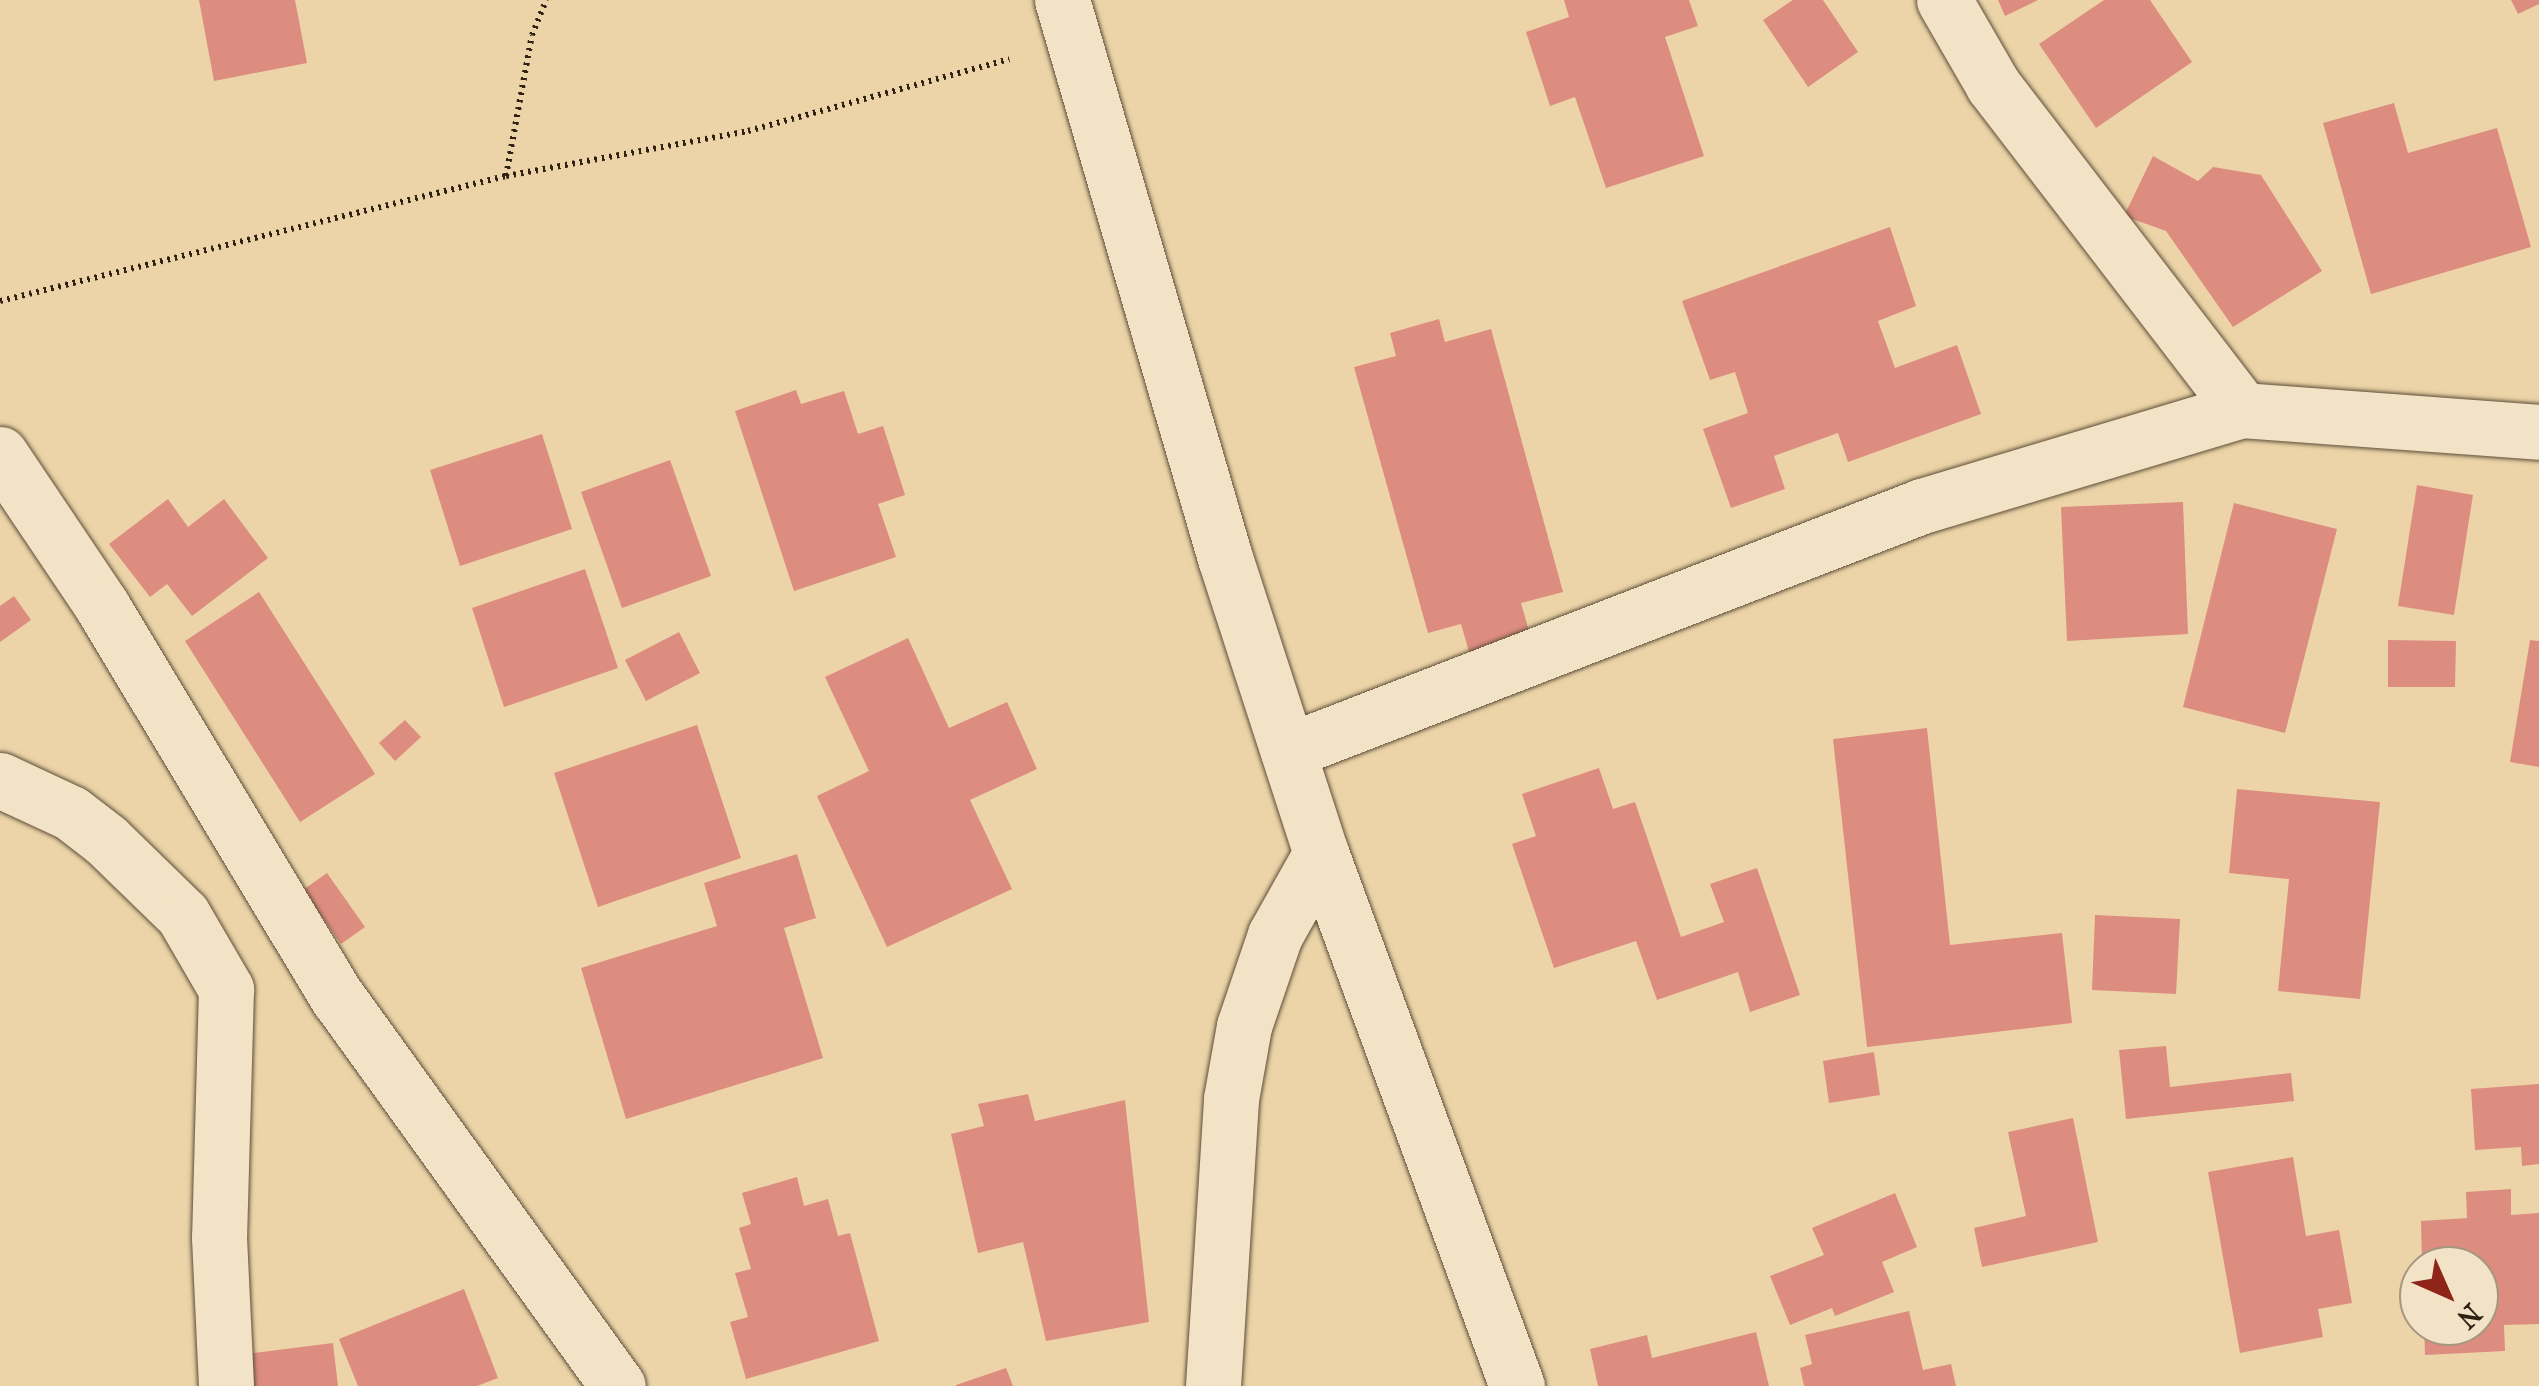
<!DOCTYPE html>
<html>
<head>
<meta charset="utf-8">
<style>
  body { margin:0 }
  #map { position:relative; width:2539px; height:1386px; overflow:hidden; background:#ecd4a8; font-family:"IM FELL French Canon",serif }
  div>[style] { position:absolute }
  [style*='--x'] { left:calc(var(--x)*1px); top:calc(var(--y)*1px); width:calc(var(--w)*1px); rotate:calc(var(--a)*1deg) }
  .building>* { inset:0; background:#dd8d7f }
  .path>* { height:6px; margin-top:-3px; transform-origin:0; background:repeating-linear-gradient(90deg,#2f2214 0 2.5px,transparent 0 7.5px) }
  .roads { filter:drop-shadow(0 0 2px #5e4e39) drop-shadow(0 0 2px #5e4e39) }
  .street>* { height:55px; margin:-27.5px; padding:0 27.5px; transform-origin:27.5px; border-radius:27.5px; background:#f3e3c6 }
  span { translate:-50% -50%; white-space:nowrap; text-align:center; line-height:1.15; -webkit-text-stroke:9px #f3e3c6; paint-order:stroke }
  .north { position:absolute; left:2399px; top:1246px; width:100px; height:100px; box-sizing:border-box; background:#f3e3c6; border:2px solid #a5967f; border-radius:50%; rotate:135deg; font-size:28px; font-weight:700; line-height:40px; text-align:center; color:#2f2214 }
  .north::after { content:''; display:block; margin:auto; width:35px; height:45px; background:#8f2418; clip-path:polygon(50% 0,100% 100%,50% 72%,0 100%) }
</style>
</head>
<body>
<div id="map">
  <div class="building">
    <i style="clip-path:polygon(199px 0,295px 0,307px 63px,214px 81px)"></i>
    <i style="clip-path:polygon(1564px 0,1689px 0,1698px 26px,1665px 37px,1704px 156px,1606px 188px,1575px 97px,1550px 106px,1526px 32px,1569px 17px)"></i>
    <i style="clip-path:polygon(1793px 0,1823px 0,1858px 52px,1808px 87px,1763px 20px)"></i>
    <i style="clip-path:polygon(1998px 0,2038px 0,2005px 16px)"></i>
    <i style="clip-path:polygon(2104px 0,2150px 0,2192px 62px,2096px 128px,2039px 44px)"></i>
    <i style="clip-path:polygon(2511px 0,2539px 0,2539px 4px,2518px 14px)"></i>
    <i style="clip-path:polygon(2394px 103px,2408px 153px,2497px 128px,2531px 247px,2371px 294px,2323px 123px)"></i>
    <i style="clip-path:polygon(2153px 156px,2198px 181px,2213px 167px,2261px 175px,2322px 271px,2233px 327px,2166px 231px,2124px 216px)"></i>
    <i style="clip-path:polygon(1890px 227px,1916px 306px,1878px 321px,1895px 368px,1957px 345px,1981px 414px,1848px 462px,1838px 433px,1774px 456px,1785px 489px,1731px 508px,1703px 429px,1748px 413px,1735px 372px,1710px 380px,1682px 301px)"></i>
    <i style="clip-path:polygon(1439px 319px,1445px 342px,1491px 329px,1563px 592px,1521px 603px,1531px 638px,1470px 655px,1461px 624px,1428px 633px,1354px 367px,1396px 356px,1390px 333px)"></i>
    <i style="clip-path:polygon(796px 390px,801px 404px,844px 391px,858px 434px,883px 426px,905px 495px,878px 504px,896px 557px,794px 591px,735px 411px)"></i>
    <i style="clip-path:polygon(542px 434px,572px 529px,460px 566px,430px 470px)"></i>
    <i style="clip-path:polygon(670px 460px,711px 576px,622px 608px,581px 492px)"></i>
    <i style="clip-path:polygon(2417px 485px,2473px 495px,2454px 615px,2398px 606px)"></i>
    <i style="clip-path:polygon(168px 499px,188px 527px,224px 499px,268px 558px,192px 616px,167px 584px,150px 597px,109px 544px)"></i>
    <i style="clip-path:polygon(2183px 502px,2188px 634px,2067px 641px,2061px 507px)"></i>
    <i style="clip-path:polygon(2234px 503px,2337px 529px,2285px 733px,2183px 707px)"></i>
    <i style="clip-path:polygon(585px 569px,618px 668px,504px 707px,472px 608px)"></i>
    <i style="clip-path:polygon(259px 592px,375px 774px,300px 822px,185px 641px)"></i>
    <i style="clip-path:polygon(14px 596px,31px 620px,0 642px,0 606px)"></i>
    <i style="clip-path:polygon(679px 632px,700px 673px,646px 701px,625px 660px)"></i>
    <i style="clip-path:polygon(908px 638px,949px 728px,1007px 702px,1037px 769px,970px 800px,1012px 889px,887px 947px,817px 796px,869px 771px,825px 677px)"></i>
    <i style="clip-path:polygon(2388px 640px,2456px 641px,2455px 687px,2388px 687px)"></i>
    <i style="clip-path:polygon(2530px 640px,2539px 641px,2539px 767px,2510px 762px)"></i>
    <i style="clip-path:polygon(405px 720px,421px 737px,395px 761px,379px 743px)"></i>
    <i style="clip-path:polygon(697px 725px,741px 858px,598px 907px,554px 773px)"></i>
    <i style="clip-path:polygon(1927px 728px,1950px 945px,2062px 933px,2072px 1023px,1867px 1047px,1833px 739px)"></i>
    <i style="clip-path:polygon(1599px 768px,1613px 809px,1635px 802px,1681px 937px,1724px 922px,1710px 884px,1757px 868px,1800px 995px,1750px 1012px,1738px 972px,1657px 1000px,1636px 941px,1554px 968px,1512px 844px,1536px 836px,1522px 794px)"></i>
    <i style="clip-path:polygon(2237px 789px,2380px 802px,2360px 999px,2278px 991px,2289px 879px,2229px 873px)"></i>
    <i style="clip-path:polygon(797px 854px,816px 918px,784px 928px,823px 1058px,626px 1119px,581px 968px,717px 926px,704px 883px)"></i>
    <i style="clip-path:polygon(327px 873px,365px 927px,341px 944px,303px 890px)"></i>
    <i style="clip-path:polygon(2095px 915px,2180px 919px,2176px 994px,2092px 990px)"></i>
    <i style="clip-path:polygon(2166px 1046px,2170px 1087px,2291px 1073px,2294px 1101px,2126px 1119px,2119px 1050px)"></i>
    <i style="clip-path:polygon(1874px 1052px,1880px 1095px,1829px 1103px,1823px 1061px)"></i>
    <i style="clip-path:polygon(2539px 1084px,2539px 1164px,2522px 1166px,2521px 1147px,2475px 1150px,2471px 1089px)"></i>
    <i style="clip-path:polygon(1028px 1094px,1035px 1121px,1125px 1100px,1149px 1322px,1046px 1341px,1023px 1242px,978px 1253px,951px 1134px,984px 1126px,978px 1104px)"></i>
    <i style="clip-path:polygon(2073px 1118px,2098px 1242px,1982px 1267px,1974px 1228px,2026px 1216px,2008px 1132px)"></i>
    <i style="clip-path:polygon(2293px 1157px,2306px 1236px,2339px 1230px,2352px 1303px,2318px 1309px,2323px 1337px,2240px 1353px,2208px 1172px)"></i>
    <i style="clip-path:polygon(797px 1177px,804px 1206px,828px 1199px,838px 1236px,850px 1233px,879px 1341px,746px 1379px,730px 1322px,748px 1317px,735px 1273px,751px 1269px,739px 1228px,751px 1224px,742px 1193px)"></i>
    <i style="clip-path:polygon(2511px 1189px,2511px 1215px,2539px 1213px,2539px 1324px,2504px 1325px,2505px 1351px,2425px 1355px,2424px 1326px,2479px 1326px,2479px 1266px,2422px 1266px,2421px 1221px,2467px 1218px,2466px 1192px)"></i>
    <i style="clip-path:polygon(1895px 1193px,1917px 1247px,1882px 1262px,1894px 1292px,1835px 1316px,1832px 1308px,1790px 1325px,1770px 1276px,1824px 1255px,1812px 1228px)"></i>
    <i style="clip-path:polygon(464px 1289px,498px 1378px,477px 1386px,358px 1386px,339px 1339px)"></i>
    <i style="clip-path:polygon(1909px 1311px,1923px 1370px,1951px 1364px,1956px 1386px,1804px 1386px,1800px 1368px,1812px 1364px,1805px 1335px)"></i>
    <i style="clip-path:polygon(1756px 1332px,1769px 1386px,1598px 1386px,1590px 1349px,1647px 1335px,1652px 1358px)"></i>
    <i style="clip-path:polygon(333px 1343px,338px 1386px,252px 1386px,247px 1354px)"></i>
    <i style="clip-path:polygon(1006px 1368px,1013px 1386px,956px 1386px,956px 1385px)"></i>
  </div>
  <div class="path">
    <i style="--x:506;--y:176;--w:143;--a:-79.6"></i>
    <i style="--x:532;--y:35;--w:38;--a:-68"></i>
    <i style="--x:0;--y:301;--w:521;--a:-13.88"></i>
    <i style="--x:506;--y:176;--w:246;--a:-10.5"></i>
    <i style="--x:748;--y:131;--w:271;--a:-15.4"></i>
  </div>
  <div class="roads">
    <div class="street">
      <i style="--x:1062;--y:0;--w:581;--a:73.72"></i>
      <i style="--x:1225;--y:558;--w:310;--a:72"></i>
      <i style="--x:1321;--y:853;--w:568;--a:69.81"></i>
      <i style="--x:1944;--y:0;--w:98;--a:60"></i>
      <i style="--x:1993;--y:85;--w:409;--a:52.5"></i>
      <i style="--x:2242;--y:410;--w:298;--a:4.2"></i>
      <i style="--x:0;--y:454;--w:183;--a:56.1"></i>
      <i style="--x:102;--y:606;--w:458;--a:59"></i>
      <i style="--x:338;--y:998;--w:478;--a:54.2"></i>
      <i style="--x:1288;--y:751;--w:680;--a:-21.13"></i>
      <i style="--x:1922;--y:506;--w:334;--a:-16.7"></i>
      <i style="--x:0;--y:780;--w:78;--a:24.9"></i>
      <i style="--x:71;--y:813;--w:44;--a:37.6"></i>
      <i style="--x:106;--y:840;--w:107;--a:44.2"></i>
      <i style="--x:183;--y:915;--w:86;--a:59.8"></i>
      <i style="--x:226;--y:989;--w:248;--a:91.6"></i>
      <i style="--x:219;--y:1237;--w:149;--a:87.3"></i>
      <i style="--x:1213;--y:1386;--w:288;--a:-86.4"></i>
      <i style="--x:1231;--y:1099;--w:74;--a:-79.9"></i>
      <i style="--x:1244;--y:1026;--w:96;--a:-71.2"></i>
      <i style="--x:1275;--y:935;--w:94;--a:-60.7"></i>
    </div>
  </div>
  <div class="north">N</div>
</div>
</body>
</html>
